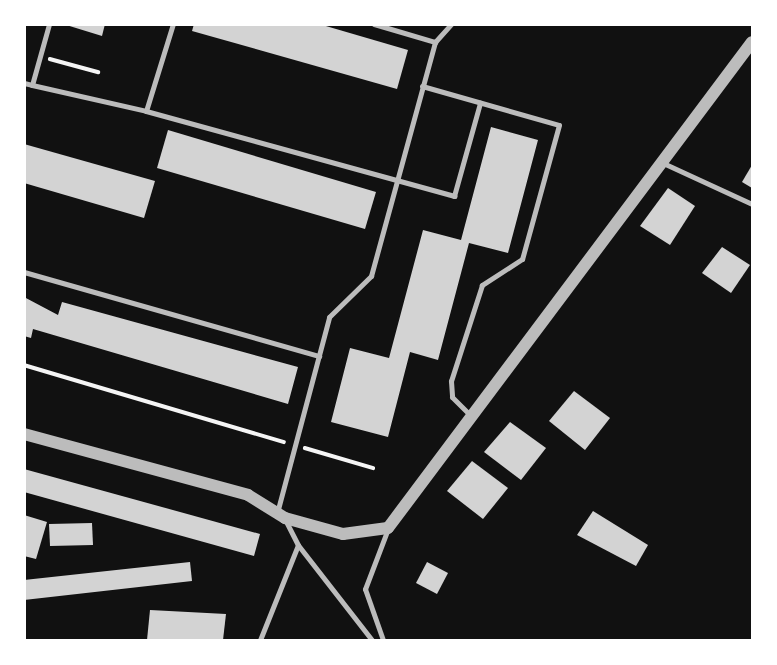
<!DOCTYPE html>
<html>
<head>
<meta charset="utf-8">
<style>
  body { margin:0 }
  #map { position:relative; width:777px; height:665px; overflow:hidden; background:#111; font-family:"Source Sans 3",sans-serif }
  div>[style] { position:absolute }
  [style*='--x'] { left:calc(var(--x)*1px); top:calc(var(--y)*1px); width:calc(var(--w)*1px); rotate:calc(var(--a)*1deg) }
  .building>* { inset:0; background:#d3d3d3 }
  .path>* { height:3.5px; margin:-1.75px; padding:0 1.75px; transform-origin:1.75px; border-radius:1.75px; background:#f5f5f5 }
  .service>* { height:5px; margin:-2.5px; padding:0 2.5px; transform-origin:2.5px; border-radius:2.5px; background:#bcbcbc }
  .tertiary>* { height:12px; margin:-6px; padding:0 6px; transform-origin:6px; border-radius:6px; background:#bcbcbc }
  span { translate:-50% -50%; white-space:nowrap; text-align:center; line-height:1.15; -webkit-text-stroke:5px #fff; paint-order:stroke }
  .frame { position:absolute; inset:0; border:26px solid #fff; pointer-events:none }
</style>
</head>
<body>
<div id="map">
  <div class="building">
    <i style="clip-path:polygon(63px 24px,105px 24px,102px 36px)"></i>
    <i style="clip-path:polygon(194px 24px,319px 24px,408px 50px,397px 89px,192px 31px)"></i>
    <i style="clip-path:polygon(491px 127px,538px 140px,508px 253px,469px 243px,438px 360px,410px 352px,388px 437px,331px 422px,350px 348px,389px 358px,423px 230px,461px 240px)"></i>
    <i style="clip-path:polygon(168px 130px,376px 192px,365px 229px,157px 168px)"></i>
    <i style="clip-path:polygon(24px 144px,155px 181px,144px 218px,24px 183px)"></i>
    <i style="clip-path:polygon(752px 165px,752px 188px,742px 182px)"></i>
    <i style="clip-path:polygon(668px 188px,695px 206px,670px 245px,640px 226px)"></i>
    <i style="clip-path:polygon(722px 247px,750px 265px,731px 293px,702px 273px)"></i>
    <i style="clip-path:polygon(24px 297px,58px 315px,62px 302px,298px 367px,288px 404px,33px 329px,31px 338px,24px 336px)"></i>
    <i style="clip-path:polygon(574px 391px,610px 418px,585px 450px,549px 421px)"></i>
    <i style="clip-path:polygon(510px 422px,546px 448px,521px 480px,484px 452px)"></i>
    <i style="clip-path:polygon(472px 461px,508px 488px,483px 519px,447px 491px)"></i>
    <i style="clip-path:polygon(24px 469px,260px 534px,254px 556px,24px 492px)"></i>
    <i style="clip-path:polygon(593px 511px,648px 545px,636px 566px,577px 535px)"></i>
    <i style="clip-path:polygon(24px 515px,47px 522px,36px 559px,24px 556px)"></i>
    <i style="clip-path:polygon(92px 523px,93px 545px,50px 546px,49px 524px)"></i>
    <i style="clip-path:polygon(190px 562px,192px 581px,24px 600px,24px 580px)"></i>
    <i style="clip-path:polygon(427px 562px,448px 573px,437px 594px,416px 583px)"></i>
    <i style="clip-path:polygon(150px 610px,226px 614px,223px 640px,147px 640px)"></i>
  </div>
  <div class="path">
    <i style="--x:50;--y:59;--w:50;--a:15.2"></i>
    <i style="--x:24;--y:365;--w:271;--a:16.5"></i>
    <i style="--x:305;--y:448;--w:71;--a:16.4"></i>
  </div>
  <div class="service">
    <i style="--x:374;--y:24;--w:64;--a:16.4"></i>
    <i style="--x:24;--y:83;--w:8;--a:14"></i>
    <i style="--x:32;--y:85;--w:63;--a:-74.4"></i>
    <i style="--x:32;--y:85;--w:117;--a:12.8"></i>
    <i style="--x:146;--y:111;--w:91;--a:-72.8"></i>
    <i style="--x:422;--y:86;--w:142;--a:15.9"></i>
    <i style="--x:559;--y:125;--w:139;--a:105.4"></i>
    <i style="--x:522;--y:259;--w:48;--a:147"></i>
    <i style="--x:482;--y:285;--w:101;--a:107.9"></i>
    <i style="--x:451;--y:381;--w:16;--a:86"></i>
    <i style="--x:452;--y:397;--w:27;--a:45"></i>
    <i style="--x:146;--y:111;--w:320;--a:15.4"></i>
    <i style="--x:454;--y:196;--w:97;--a:-74.4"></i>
    <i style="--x:663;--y:163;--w:98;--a:24.7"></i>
    <i style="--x:24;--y:272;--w:307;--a:15.9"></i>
    <i style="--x:277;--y:513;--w:203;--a:-75.1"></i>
    <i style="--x:329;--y:317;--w:59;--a:-44.3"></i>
    <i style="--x:371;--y:276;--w:243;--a:-74.7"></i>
    <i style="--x:435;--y:42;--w:24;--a:-48"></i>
    <i style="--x:298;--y:545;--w:120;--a:52.1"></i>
    <i style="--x:260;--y:640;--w:102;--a:-68.2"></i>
    <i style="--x:298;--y:545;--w:27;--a:-117"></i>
    <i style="--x:383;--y:640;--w:54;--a:-109.4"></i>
    <i style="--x:365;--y:589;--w:62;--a:-69.2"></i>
  </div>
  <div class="tertiary">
    <i style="--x:24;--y:434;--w:232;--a:15.2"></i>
    <i style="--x:248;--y:495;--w:44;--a:31.9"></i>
    <i style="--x:285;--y:518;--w:60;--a:15.4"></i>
    <i style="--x:343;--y:534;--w:45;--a:-7.6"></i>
    <i style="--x:388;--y:528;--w:607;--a:-53.17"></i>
  </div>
  <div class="frame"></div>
</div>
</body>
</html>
